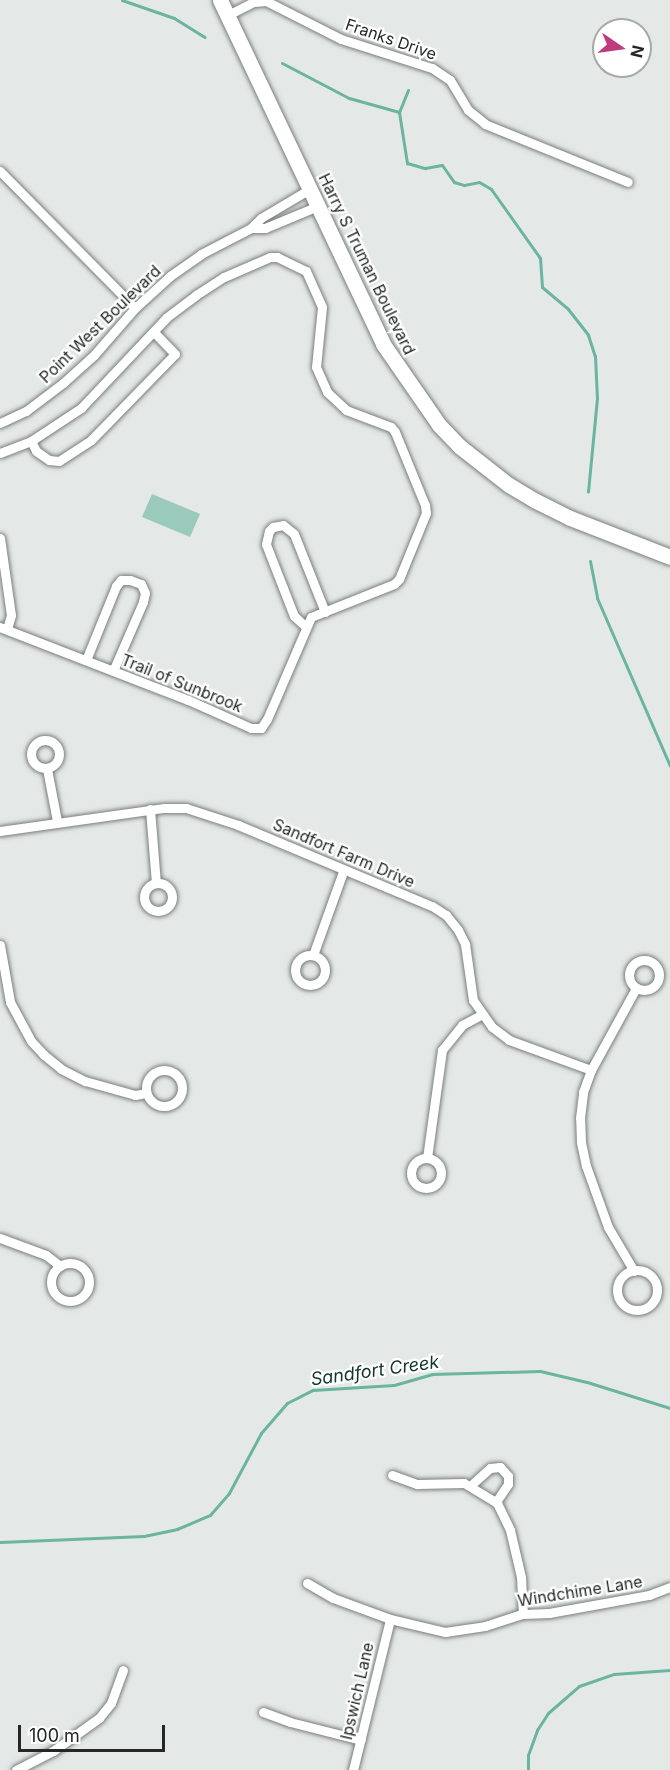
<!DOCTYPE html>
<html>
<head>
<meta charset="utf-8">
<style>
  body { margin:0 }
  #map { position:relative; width:670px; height:1770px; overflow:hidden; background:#e4e9e7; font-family:Inter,sans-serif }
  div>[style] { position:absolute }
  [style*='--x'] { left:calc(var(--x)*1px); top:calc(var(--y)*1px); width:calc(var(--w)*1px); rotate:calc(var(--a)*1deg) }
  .green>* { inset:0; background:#99cabb }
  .stream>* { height:3px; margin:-1.5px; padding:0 1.5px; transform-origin:1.5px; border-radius:1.5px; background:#6bb49f }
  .roads { filter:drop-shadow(0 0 2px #7a7e7d) drop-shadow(0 0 2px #7a7e7d) }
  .street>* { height:9px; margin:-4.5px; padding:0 4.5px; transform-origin:4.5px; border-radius:4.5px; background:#fff }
  .street>.ring { margin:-4.5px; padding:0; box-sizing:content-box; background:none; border:9px solid #fff; border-radius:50% }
  .primary>* { height:15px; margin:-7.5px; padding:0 7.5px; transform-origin:7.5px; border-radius:7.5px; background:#fff }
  span { translate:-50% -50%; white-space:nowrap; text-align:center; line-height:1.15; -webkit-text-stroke:4.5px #fff; paint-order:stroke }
  .street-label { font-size:16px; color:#252727 }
  .water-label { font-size:18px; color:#12352c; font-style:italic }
  .north { position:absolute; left:592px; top:18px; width:60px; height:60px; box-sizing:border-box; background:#fff; border:2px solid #a8a9a9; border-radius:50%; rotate:103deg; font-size:16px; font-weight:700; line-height:24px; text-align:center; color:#252727 }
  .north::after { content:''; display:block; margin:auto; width:21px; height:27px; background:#c03b7d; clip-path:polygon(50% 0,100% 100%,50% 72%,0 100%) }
  .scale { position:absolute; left:18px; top:1725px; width:147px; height:27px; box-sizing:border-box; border:3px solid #252727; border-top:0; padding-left:8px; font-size:18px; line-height:21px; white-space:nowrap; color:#252727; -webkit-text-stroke:4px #fff; paint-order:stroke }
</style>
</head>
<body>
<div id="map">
  <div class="green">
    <i style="clip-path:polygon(152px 494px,200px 514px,190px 537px,142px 517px)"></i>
  </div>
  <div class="stream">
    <i style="--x:122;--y:0;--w:55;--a:19.1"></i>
    <i style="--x:174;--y:18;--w:36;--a:32"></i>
    <i style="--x:282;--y:63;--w:76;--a:27.6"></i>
    <i style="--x:349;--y:98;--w:52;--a:15.6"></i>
    <i style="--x:408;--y:90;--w:24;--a:112"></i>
    <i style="--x:399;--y:112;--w:52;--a:81.1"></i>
    <i style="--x:407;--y:163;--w:19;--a:16"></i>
    <i style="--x:425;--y:168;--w:17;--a:-10"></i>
    <i style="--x:442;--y:165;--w:21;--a:55"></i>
    <i style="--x:454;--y:182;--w:10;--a:17"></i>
    <i style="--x:464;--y:185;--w:15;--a:-11"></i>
    <i style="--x:479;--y:182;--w:14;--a:30"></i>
    <i style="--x:491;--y:189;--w:85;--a:54.6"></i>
    <i style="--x:540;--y:258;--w:29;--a:86"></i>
    <i style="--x:542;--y:287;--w:34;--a:40"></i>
    <i style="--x:568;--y:309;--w:33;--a:52"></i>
    <i style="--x:588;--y:335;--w:22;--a:72"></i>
    <i style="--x:595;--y:356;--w:42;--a:87.3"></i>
    <i style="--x:597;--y:398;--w:94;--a:95.5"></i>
    <i style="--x:590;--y:561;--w:38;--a:79"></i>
    <i style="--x:597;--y:598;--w:183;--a:66.5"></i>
    <i style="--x:0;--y:1542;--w:144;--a:-2.4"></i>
    <i style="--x:144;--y:1536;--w:34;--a:-12"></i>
    <i style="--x:177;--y:1529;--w:36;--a:-23"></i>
    <i style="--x:210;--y:1515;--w:29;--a:-49"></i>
    <i style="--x:229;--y:1493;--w:68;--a:-61.9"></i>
    <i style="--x:261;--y:1433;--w:40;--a:-49"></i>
    <i style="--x:287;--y:1403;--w:29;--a:-27"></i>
    <i style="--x:313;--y:1390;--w:81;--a:-3.5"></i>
    <i style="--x:394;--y:1385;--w:40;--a:-16"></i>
    <i style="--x:432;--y:1374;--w:108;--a:-1.6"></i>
    <i style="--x:540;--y:1371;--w:48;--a:13.2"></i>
    <i style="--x:587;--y:1382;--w:87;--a:17.4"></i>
    <i style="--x:528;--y:1770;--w:15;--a:-90"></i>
    <i style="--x:528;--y:1755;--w:27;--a:-70"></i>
    <i style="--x:537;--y:1730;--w:20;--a:-57"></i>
    <i style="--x:548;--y:1713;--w:41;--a:-41.1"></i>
    <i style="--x:579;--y:1686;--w:37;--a:-19"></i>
    <i style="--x:614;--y:1674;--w:56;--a:-4.1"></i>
  </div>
  <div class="roads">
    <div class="street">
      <i style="--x:228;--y:15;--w:29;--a:-27"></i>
      <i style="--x:254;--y:2;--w:12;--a:-5"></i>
      <i style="--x:266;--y:1;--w:84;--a:26.9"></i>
      <i style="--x:341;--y:39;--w:96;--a:17.7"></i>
      <i style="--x:432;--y:68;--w:22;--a:34"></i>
      <i style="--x:450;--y:80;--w:35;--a:59"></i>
      <i style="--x:468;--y:110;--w:22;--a:39"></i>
      <i style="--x:485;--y:124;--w:154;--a:22.1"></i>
      <i style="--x:0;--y:171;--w:192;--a:45.4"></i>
      <i style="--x:251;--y:228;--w:14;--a:0"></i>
      <i style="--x:265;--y:228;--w:57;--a:-22.5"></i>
      <i style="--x:0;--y:423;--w:29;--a:-25"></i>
      <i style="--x:26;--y:411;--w:46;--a:-37.1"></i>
      <i style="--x:63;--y:383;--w:42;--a:-42.1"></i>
      <i style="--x:94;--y:355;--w:62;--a:-48.9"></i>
      <i style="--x:135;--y:308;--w:47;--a:-42.4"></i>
      <i style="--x:170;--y:276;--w:38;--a:-35"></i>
      <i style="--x:201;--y:254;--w:56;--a:-27.5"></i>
      <i style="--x:251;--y:228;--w:14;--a:-45"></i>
      <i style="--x:261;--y:218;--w:57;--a:-30.6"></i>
      <i style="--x:31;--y:441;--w:11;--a:63"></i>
      <i style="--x:36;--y:451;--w:16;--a:35"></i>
      <i style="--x:49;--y:460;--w:10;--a:6"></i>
      <i style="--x:59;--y:461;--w:38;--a:-33"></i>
      <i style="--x:91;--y:440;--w:120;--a:-45.7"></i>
      <i style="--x:175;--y:354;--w:30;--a:-134"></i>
      <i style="--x:0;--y:453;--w:33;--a:-21"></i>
      <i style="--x:31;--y:441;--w:60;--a:-33.4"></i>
      <i style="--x:81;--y:408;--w:125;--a:-46.6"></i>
      <i style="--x:167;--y:317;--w:36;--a:-37"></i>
      <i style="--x:196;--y:295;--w:33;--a:-33"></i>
      <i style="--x:224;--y:277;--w:50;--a:-23.5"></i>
      <i style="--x:270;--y:257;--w:7;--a:0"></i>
      <i style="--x:277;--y:257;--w:32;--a:26"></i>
      <i style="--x:306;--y:271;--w:39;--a:66"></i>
      <i style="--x:322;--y:307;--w:60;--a:95.7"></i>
      <i style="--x:316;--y:367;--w:27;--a:66"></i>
      <i style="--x:327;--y:392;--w:26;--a:43"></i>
      <i style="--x:346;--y:410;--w:48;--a:20.7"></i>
      <i style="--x:391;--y:427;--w:6;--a:51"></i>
      <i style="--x:395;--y:432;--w:79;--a:67.7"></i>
      <i style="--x:425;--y:505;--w:8;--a:83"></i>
      <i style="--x:426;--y:513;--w:71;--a:112.2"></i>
      <i style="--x:399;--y:579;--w:7;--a:135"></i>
      <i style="--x:394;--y:584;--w:89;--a:158.3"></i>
      <i style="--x:311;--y:617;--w:111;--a:113.3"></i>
      <i style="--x:267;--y:719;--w:11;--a:124"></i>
      <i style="--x:261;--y:728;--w:10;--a:180"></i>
      <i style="--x:251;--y:728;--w:69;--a:-156"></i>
      <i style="--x:188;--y:700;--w:202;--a:-158.8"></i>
      <i style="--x:0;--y:538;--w:78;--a:81.9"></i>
      <i style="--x:11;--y:615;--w:15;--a:106"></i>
      <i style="--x:306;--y:627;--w:16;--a:-137"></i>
      <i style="--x:294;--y:616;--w:77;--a:-111.3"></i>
      <i style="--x:266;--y:544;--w:13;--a:-77"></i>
      <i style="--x:269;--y:531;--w:6;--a:-45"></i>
      <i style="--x:273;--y:527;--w:10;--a:-11"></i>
      <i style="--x:283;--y:525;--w:14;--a:39"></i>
      <i style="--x:294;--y:534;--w:84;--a:68.3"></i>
      <i style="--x:86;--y:660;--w:80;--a:-67.9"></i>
      <i style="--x:116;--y:586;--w:8;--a:-50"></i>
      <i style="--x:121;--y:580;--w:9;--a:0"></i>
      <i style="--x:130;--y:580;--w:12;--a:20"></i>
      <i style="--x:141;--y:584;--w:10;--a:66"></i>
      <i style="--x:145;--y:593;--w:9;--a:103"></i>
      <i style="--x:143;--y:602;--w:75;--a:113.5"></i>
      <i class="ring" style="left:31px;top:740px;width:19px;height:19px"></i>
      <i style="--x:47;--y:769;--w:53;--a:79.1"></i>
      <i style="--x:150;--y:809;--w:74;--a:85.4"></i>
      <i style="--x:0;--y:831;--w:166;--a:-8"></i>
      <i style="--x:164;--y:808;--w:22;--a:0"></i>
      <i style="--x:186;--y:808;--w:55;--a:18.1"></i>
      <i style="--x:238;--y:825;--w:210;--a:22.7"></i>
      <i style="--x:432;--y:906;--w:17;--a:33"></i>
      <i style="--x:446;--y:915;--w:19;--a:51"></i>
      <i style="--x:458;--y:930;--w:16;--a:63"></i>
      <i style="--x:465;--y:944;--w:57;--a:81.9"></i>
      <i style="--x:473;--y:1000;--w:33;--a:55"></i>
      <i style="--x:492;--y:1027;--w:21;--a:37"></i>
      <i style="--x:509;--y:1040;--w:87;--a:20.1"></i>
      <i class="ring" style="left:144px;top:883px;width:19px;height:19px"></i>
      <i style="--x:0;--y:945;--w:58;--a:80"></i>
      <i style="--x:10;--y:1002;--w:44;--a:61.7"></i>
      <i style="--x:31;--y:1041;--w:19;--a:47"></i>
      <i style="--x:44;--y:1055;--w:22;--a:39"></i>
      <i style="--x:61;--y:1069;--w:27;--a:27"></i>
      <i style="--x:85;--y:1081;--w:52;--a:15.6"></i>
      <i style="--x:135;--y:1095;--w:11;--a:-10"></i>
      <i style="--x:313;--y:955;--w:91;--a:-70.2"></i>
      <i class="ring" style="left:295px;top:955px;width:21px;height:21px"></i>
      <i class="ring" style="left:629px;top:960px;width:21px;height:21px"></i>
      <i class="ring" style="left:146px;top:1070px;width:27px;height:27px"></i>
      <i style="--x:427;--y:1158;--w:109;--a:-82.1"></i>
      <i style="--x:442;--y:1050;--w:32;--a:-51"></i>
      <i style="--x:462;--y:1025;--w:21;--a:-28"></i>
      <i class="ring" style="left:411px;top:1158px;width:21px;height:21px"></i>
      <i style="--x:0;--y:1238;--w:49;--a:20.3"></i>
      <i style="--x:46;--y:1255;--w:18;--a:38"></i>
      <i class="ring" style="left:51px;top:1263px;width:29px;height:29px"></i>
      <i class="ring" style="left:617px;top:1270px;width:31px;height:31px"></i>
      <i style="--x:634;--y:1271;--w:51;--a:-120.6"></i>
      <i style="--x:608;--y:1227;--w:65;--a:-109.8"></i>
      <i style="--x:586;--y:1166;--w:25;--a:-102"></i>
      <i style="--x:581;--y:1142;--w:24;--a:-92"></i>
      <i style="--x:580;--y:1118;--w:26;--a:-83"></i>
      <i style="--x:583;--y:1092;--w:23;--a:-70"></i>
      <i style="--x:591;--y:1070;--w:94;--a:-61.2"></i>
      <i style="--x:392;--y:1475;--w:27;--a:20"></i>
      <i style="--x:417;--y:1484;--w:47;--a:-1.2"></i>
      <i style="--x:464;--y:1483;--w:39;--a:31"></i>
      <i style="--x:497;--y:1503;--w:30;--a:64"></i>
      <i style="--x:510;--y:1530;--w:48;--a:76.8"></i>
      <i style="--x:521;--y:1577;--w:37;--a:87"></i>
      <i style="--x:470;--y:1486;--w:27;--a:-42"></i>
      <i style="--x:490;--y:1468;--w:10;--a:-6"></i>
      <i style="--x:500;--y:1467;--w:12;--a:48"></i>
      <i style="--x:508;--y:1476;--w:8;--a:90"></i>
      <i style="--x:508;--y:1484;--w:22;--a:124"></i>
      <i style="--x:307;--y:1583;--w:30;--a:30"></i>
      <i style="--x:333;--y:1598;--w:61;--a:20.2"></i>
      <i style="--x:390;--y:1619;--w:57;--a:13.3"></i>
      <i style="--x:445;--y:1632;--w:40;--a:-8.5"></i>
      <i style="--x:485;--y:1626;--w:40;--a:-18"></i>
      <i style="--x:523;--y:1614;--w:26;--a:-2"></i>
      <i style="--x:549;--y:1613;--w:102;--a:-10.2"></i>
      <i style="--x:649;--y:1595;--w:22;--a:-21"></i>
      <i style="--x:263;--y:1712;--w:29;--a:20"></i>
      <i style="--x:290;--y:1722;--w:73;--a:14.2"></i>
      <i style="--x:16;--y:1770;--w:42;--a:-27.2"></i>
      <i style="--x:53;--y:1751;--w:57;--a:-35.7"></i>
      <i style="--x:99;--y:1718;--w:19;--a:-51"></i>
      <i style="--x:111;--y:1703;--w:35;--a:-70"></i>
      <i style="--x:353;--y:1770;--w:155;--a:-76.2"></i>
    </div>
    <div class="primary">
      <i style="--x:220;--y:0;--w:381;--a:64.6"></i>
      <i style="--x:383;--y:344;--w:98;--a:55.3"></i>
      <i style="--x:439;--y:425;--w:29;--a:46"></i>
      <i style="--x:459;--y:446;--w:63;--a:38"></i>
      <i style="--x:509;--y:485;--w:29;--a:31"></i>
      <i style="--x:534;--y:500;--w:40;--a:26.6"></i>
      <i style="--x:570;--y:518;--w:107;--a:21.3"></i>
    </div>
  </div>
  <div class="street-label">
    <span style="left:391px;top:39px;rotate:19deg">Franks Drive</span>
    <span style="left:367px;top:264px;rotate:64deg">Harry S Truman Boulevard</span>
    <span style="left:100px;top:324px;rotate:-44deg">Point West Boulevard</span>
    <span style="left:182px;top:683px;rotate:22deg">Trail of Sunbrook</span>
    <span style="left:344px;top:853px;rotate:23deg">Sandfort Farm Drive</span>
    <span style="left:580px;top:1591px;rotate:-9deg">Windchime Lane</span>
    <span style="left:357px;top:1691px;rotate:-77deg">Ipswich Lane</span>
  </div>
  <div class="water-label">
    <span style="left:375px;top:1371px;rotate:-8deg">Sandfort Creek</span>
  </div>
  <div class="north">N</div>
  <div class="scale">100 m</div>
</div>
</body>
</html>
